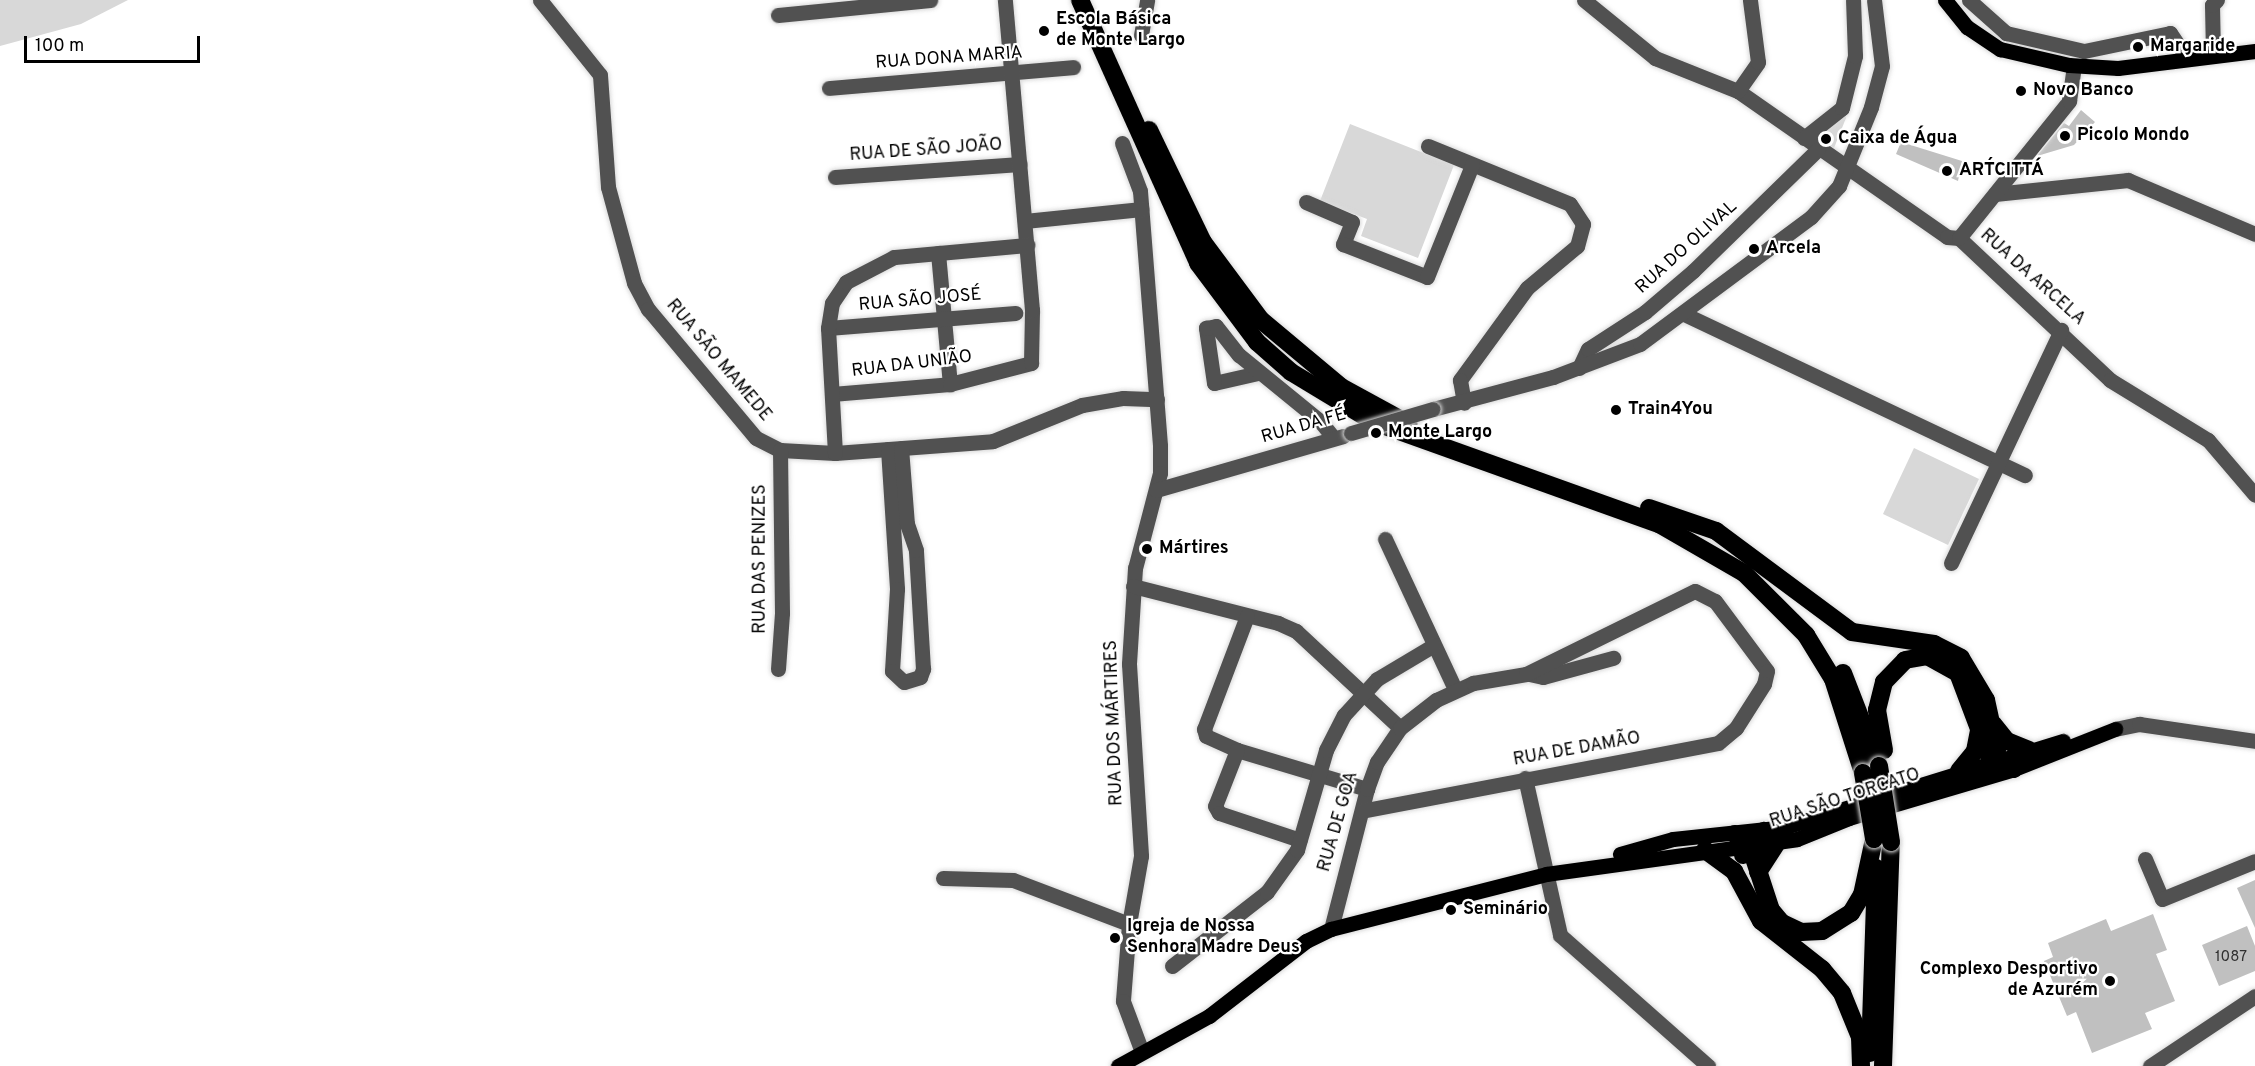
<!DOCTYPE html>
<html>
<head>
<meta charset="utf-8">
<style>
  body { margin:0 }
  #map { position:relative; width:2255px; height:1066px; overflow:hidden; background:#fff; font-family:Overpass,sans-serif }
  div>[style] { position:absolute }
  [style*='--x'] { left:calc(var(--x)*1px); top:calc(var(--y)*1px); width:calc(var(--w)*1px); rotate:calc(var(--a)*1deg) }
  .green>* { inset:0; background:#d8d8d8 }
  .building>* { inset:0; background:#c0c0c0 }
  .roads { filter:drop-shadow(0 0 2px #dbdbdb) drop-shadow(0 0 2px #dbdbdb) }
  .minor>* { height:15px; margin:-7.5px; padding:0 7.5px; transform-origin:7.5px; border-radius:7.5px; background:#515151 }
  .major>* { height:15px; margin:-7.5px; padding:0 7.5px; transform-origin:7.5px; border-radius:7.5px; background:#000 }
  .highway>* { height:18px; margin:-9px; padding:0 9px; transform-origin:9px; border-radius:9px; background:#000 }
  .bridges { filter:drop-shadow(0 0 2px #dbdbdb) drop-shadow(0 0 2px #dbdbdb) }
  .minor-bridge>* { height:15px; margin:-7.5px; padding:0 7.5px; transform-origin:7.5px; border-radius:7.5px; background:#515151 }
  .highway-bridge>* { height:18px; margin:-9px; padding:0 9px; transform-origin:9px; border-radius:9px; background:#000 }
  .dots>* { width:16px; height:16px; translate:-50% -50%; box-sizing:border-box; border:3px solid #fff; border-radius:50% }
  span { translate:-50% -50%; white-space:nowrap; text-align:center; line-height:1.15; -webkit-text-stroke:4.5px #fff; paint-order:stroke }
  .number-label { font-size:15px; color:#303030 }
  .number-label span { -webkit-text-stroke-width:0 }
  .poi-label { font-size:18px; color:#000; font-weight:700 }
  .left { translate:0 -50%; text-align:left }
  .right { translate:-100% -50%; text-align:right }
  .street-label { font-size:18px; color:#000 }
  .scale { position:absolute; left:24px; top:36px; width:176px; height:27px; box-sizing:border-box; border:3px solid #000; border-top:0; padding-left:8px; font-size:18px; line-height:21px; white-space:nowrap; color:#000; -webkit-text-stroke:4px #fff; paint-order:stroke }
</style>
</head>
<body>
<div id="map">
  <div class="green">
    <i style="clip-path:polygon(0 0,128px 0,81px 24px,0 46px)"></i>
    <i style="clip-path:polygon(1844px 111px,1846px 118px,1834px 148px,1812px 134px)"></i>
    <i style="clip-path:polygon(1350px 124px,1454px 165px,1418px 258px,1361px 236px,1367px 219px,1320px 201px)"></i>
    <i style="clip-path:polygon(1914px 448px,1979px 479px,1948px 545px,1883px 514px)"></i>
  </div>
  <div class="building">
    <i style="clip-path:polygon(2081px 110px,2095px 122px,2074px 145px,2037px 156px,2064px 123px,2069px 126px)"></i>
    <i style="clip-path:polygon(1901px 142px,1962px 161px,1958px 181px,1896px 154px)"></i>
    <i style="clip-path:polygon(2255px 880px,2255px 928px,2237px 888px)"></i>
    <i style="clip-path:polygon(2153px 914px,2167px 950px,2156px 954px,2175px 1001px,2145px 1013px,2152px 1029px,2092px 1053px,2076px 1012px,2067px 1016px,2044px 961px,2053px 957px,2048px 943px,2106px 919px,2111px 931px)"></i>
    <i style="clip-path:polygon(2247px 926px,2255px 946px,2255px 971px,2219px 986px,2202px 945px)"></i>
  </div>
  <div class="roads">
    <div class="minor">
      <i style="--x:540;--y:0;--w:96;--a:51.3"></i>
      <i style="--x:600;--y:75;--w:112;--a:85.9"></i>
      <i style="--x:608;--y:187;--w:99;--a:74.8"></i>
      <i style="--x:634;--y:283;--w:30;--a:62"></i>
      <i style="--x:648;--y:309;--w:168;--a:50.1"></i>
      <i style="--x:756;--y:438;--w:27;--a:27"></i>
      <i style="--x:780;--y:450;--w:55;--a:3.1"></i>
      <i style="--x:835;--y:453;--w:158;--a:-4.3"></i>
      <i style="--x:993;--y:441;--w:96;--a:-22"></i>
      <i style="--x:1082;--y:405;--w:42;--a:-9.7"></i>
      <i style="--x:1123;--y:398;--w:34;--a:2"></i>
      <i style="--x:1584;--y:0;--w:92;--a:39.2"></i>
      <i style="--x:1655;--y:58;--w:89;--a:21.7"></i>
      <i style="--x:1738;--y:91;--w:255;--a:34.9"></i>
      <i style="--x:1947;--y:237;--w:12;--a:5"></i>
      <i style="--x:1959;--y:238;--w:207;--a:43.2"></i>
      <i style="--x:2110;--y:380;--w:115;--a:31.5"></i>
      <i style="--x:2208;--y:440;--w:72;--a:49.5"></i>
      <i style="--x:1969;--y:0;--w:50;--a:41.7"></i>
      <i style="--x:2006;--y:33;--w:80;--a:13"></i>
      <i style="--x:2084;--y:51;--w:88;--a:-11.8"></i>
      <i style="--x:2170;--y:33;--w:29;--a:56"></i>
      <i style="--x:778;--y:15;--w:153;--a:-5.6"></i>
      <i style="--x:1141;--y:35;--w:36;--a:-80"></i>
      <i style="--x:2213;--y:53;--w:48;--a:-91.2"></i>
      <i style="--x:2212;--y:5;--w:7;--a:-45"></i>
      <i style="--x:829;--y:88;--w:245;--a:-4.9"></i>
      <i style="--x:1738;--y:91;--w:35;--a:-55"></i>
      <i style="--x:1758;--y:62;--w:63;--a:-97.4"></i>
      <i style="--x:1804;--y:138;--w:48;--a:-38.3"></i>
      <i style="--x:1842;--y:108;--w:54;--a:-76"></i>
      <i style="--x:1855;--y:56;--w:56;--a:-92"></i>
      <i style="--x:1122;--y:143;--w:51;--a:69.4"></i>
      <i style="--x:1140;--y:191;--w:256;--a:85.5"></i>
      <i style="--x:1160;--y:446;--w:27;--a:90"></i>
      <i style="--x:1160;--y:473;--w:98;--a:104.7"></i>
      <i style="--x:1135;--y:568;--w:96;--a:93.6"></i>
      <i style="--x:1129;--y:664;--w:192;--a:86.4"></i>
      <i style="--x:1141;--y:856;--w:69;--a:100"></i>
      <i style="--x:1129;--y:924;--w:77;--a:94.5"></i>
      <i style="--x:1123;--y:1001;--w:54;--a:69.6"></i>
      <i style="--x:1428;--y:146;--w:153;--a:22.2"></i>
      <i style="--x:1570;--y:204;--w:24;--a:57"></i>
      <i style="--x:1583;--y:224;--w:23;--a:105"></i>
      <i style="--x:1577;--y:246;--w:65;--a:140"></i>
      <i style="--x:1527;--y:288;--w:114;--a:126.1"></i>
      <i style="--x:1460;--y:380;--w:23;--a:80"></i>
      <i style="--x:835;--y:177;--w:185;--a:-4"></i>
      <i style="--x:1995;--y:194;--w:134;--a:-6"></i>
      <i style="--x:2128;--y:180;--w:138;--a:23"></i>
      <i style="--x:1306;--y:202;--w:50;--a:23.5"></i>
      <i style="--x:1352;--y:222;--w:24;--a:112"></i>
      <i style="--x:1343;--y:244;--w:90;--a:21.4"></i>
      <i style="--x:1427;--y:277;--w:121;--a:-68.1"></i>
      <i style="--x:1025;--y:221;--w:117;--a:-5.9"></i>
      <i style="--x:1959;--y:238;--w:176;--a:-51.2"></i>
      <i style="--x:2069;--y:101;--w:35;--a:-82"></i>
      <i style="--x:938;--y:253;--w:132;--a:84.8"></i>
      <i style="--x:1684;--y:314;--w:377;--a:25.3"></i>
      <i style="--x:828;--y:328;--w:188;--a:-4.6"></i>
      <i style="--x:1579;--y:368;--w:21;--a:-65"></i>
      <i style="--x:1588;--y:349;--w:68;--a:-33"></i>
      <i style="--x:1645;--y:312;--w:63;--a:-40.5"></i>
      <i style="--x:1693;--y:271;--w:175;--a:-44.3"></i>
      <i style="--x:1258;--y:373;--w:45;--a:167.2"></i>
      <i style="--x:1214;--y:383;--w:56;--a:-98.3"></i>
      <i style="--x:1206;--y:328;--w:10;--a:-11"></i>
      <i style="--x:1216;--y:326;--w:37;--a:52"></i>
      <i style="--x:1239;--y:355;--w:104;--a:39.2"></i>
      <i style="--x:1320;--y:421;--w:22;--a:51"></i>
      <i style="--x:832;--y:394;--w:118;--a:-4.8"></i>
      <i style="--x:950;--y:384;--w:84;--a:-14.5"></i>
      <i style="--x:1031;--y:363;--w:53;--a:-88.9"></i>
      <i style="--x:1032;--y:310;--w:311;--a:-95"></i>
      <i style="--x:1433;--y:409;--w:124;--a:-14.9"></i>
      <i style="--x:1553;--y:377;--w:93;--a:-20.8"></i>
      <i style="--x:1640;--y:344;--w:213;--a:-36.6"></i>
      <i style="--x:1811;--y:217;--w:42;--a:-47.9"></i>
      <i style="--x:1839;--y:186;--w:85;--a:-67.9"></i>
      <i style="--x:1871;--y:107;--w:42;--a:-75"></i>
      <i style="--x:1882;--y:66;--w:66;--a:-96.9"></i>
      <i style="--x:888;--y:449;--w:140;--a:86.3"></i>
      <i style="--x:897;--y:589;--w:82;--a:93.5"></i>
      <i style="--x:892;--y:671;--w:16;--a:43"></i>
      <i style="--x:904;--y:682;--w:17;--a:-17"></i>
      <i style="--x:920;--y:677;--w:9;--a:-69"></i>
      <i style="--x:923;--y:669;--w:119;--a:-93.4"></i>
      <i style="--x:916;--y:550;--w:28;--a:-109"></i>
      <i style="--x:907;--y:524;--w:76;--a:-94.5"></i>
      <i style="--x:835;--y:453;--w:125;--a:-93.2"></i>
      <i style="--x:828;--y:328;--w:25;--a:-81"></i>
      <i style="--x:832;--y:303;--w:25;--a:-56"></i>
      <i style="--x:846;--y:282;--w:54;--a:-27.5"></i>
      <i style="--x:894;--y:257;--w:134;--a:-5.2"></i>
      <i style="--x:1156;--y:490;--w:195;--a:-16.1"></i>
      <i style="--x:1385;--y:539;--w:166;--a:65"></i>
      <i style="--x:1951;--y:563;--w:258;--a:-64.7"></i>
      <i style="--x:1133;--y:586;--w:150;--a:14.3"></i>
      <i style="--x:1278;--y:623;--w:20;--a:24"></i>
      <i style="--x:1296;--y:631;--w:142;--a:43"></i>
      <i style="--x:1247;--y:616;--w:121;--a:110.8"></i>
      <i style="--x:1204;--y:729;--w:7;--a:74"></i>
      <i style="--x:1206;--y:736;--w:34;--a:24"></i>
      <i style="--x:1237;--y:750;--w:136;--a:16.7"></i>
      <i style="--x:778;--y:669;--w:56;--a:-85.9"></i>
      <i style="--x:782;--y:613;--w:163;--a:-90.7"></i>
      <i style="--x:1529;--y:674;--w:14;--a:12"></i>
      <i style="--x:1543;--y:677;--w:73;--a:-15.2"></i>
      <i style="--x:2115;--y:729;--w:25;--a:-12"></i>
      <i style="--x:2139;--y:724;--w:117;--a:8.3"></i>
      <i style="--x:1237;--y:750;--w:60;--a:111.4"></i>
      <i style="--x:1215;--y:806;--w:8;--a:60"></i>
      <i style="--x:1219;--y:813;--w:85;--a:18.4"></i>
      <i style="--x:1525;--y:778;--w:161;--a:77.4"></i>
      <i style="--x:1560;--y:935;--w:198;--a:41.5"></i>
      <i style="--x:2145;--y:859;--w:43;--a:67"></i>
      <i style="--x:2162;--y:899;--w:100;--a:-22.2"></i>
      <i style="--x:943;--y:878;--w:70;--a:1.6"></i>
      <i style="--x:1013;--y:880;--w:124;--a:20.8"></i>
      <i style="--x:1331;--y:929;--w:145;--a:-75.6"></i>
      <i style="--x:1367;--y:789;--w:29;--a:-70"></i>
      <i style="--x:1377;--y:762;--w:41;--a:-55.9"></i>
      <i style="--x:1400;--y:728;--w:46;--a:-37.9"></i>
      <i style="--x:1436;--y:700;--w:41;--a:-24.7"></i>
      <i style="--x:1473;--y:683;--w:54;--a:-9.6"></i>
      <i style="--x:1526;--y:674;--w:188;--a:-26.2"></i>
      <i style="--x:1695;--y:591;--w:22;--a:27"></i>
      <i style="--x:1715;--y:601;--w:87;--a:53.4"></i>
      <i style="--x:1767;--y:671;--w:13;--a:103"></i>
      <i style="--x:1764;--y:684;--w:52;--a:122.5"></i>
      <i style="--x:1736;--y:728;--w:23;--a:140"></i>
      <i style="--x:1718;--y:743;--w:362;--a:169.2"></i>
      <i style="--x:1172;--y:966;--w:120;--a:-37.9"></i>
      <i style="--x:1267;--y:892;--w:52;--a:-54.5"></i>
      <i style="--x:1297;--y:850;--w:104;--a:-73.8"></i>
      <i style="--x:1326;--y:750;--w:39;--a:-63"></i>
      <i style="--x:1344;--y:715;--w:49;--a:-47.5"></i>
      <i style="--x:1377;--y:679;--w:66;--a:-30.8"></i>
      <i style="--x:2150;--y:1066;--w:126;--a:-33.7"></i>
    </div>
    <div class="major">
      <i style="--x:1945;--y:0;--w:35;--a:51"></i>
      <i style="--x:1967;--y:27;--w:40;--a:34"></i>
      <i style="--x:2000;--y:49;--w:71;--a:13.1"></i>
      <i style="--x:2069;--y:65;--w:49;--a:3.5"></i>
      <i style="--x:2118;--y:68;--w:138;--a:-7.1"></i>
      <i style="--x:1620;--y:854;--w:55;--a:-15.8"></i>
      <i style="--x:1673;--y:839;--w:113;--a:-6.1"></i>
      <i style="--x:1785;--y:827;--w:291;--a:-17.2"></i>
      <i style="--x:1118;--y:1066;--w:104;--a:-28.8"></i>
      <i style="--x:1209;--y:1016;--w:123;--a:-37.7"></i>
      <i style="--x:1306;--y:941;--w:28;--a:-26"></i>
      <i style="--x:1331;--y:929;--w:222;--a:-14.3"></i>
      <i style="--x:1546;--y:874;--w:253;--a:-7.9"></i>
      <i style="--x:1797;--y:839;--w:56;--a:-22"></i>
      <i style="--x:1849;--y:818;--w:172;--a:-16.5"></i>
      <i style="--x:2014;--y:769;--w:109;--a:-21.6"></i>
    </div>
    <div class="highway">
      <i style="--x:1080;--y:0;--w:288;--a:65.8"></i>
      <i style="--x:1198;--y:263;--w:99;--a:53.2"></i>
      <i style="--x:1257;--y:342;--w:45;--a:41.4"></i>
      <i style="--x:1291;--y:372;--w:97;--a:31.1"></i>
      <i style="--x:1374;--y:422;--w:303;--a:19.7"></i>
      <i style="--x:1659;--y:524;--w:98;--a:30"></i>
      <i style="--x:1744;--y:573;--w:88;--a:45"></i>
      <i style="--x:1806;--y:635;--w:52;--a:58.5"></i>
      <i style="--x:1833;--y:679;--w:99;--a:72.3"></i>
      <i style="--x:1149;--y:130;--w:124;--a:64.3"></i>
      <i style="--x:1203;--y:242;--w:97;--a:53.4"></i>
      <i style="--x:1261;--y:320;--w:104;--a:39.9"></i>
      <i style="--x:1341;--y:387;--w:77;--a:28.6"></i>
      <i style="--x:1649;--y:508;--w:71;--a:18.9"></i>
      <i style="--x:1716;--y:531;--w:169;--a:36.6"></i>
      <i style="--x:1852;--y:632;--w:83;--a:8.3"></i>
      <i style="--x:1934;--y:644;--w:30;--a:27"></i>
      <i style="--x:1961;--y:658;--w:49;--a:59.2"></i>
      <i style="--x:1986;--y:700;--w:51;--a:77.6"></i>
      <i style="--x:1997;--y:750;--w:11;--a:105"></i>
      <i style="--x:1994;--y:761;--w:29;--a:139"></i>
      <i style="--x:1843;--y:673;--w:100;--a:68.8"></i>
      <i style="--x:1993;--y:724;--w:22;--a:51"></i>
      <i style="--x:2007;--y:741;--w:24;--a:22"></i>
      <i style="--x:1884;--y:750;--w:41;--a:-99.9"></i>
      <i style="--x:1877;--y:710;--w:29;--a:-76"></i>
      <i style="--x:1884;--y:682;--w:30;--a:-46"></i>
      <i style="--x:1905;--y:660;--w:22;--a:-10"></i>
      <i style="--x:1927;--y:656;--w:35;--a:29"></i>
      <i style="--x:1958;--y:673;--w:91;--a:69.4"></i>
      <i style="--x:1990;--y:758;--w:26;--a:25"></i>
      <i style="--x:1959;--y:771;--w:26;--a:-51"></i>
      <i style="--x:1975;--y:751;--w:20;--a:-79"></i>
      <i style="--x:1735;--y:834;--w:25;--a:47"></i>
      <i style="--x:1752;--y:852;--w:61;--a:71.9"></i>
      <i style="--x:1771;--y:910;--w:17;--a:50"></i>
      <i style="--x:1782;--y:923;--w:21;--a:25"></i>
      <i style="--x:1801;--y:932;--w:21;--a:-3"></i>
      <i style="--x:1822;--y:931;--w:34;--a:-32"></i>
      <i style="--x:1851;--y:913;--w:21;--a:-59"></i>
      <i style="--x:1862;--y:895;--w:57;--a:-77.9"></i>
      <i style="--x:1705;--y:850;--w:36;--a:36"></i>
      <i style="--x:1734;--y:871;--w:57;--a:61.6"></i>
      <i style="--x:1761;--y:921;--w:78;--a:38.2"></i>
      <i style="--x:1822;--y:969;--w:31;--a:50"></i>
      <i style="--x:1842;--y:993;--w:48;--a:67.8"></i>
      <i style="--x:1860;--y:1037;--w:29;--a:88"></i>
      <i style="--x:1743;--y:855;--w:32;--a:-49"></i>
      <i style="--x:1758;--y:872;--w:35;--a:-57"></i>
      <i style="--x:1870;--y:1053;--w:185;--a:-88.1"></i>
      <i style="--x:1883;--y:1066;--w:224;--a:-88"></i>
    </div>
  </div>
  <div class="bridges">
    <div class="minor-bridge">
      <i style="--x:1351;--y:433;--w:85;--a:-16.3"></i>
    </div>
    <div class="highway-bridge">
      <i style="--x:1879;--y:766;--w:77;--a:81"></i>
      <i style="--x:1863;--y:773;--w:67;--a:80.5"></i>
    </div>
  </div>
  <div class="dots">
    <i style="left:1044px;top:31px;background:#000"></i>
    <i style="left:2138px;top:47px;background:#000"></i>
    <i style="left:2021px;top:91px;background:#000"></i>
    <i style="left:2065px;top:136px;background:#000"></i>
    <i style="left:1826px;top:139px;background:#000"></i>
    <i style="left:1947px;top:171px;background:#000"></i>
    <i style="left:1754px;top:249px;background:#000"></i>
    <i style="left:1616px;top:410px;background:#000"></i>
    <i style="left:1376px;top:433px;background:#000"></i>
    <i style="left:1147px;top:549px;background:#000"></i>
    <i style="left:1451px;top:910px;background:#000"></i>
    <i style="left:1115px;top:938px;background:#000"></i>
    <i style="left:2110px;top:981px;background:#000"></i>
  </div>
  <div class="number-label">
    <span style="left:2231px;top:958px">1087</span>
  </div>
  <div class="poi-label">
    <span class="left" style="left:1056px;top:31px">Escola Básica<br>de Monte Largo</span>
    <span class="left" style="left:2150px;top:47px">Margaride</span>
    <span class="left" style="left:2033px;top:91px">Novo Banco</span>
    <span class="left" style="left:2077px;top:136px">Picolo Mondo</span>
    <span class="left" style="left:1838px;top:139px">Caixa de Água</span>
    <span class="left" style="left:1959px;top:171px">ART´CITTÁ</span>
    <span class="left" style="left:1766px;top:249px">Arcela</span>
    <span class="left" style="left:1628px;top:410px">Train4You</span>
    <span class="left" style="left:1388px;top:433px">Monte Largo</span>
    <span class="left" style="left:1159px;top:549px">Mártires</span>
    <span class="left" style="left:1463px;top:910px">Seminário</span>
    <span class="left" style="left:1127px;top:938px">Igreja de Nossa<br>Senhora Madre Deus</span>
    <span class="right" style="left:2098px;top:981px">Complexo Desportivo<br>de Azurém</span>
  </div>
  <div class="street-label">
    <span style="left:949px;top:59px;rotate:-4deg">RUA DONA MARIA</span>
    <span style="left:926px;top:151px;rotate:-4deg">RUA DE SÃO JOÃO</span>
    <span style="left:1687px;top:248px;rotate:-42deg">RUA DO OLIVAL</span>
    <span style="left:2032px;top:278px;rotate:42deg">RUA DA ARCELA</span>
    <span style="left:920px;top:301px;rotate:-5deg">RUA SÃO JOSÉ</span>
    <span style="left:718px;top:361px;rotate:50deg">RUA SÃO MAMEDE</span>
    <span style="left:912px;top:365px;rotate:-7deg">RUA DA UNIÃO</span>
    <span style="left:1304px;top:427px;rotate:-16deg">RUA DA FÉ</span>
    <span style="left:761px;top:559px;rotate:-90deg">RUA DAS PENIZES</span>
    <span style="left:1115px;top:723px;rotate:-92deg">RUA DOS MÁRTIRES</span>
    <span style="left:1577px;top:750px;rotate:-10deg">RUA DE DAMÃO</span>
    <span style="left:1845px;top:799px;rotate:-18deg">RUA SÃO TORCATO</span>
    <span style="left:1339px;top:822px;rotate:-74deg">RUA DE GOA</span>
  </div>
  <div class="scale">100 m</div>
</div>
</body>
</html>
